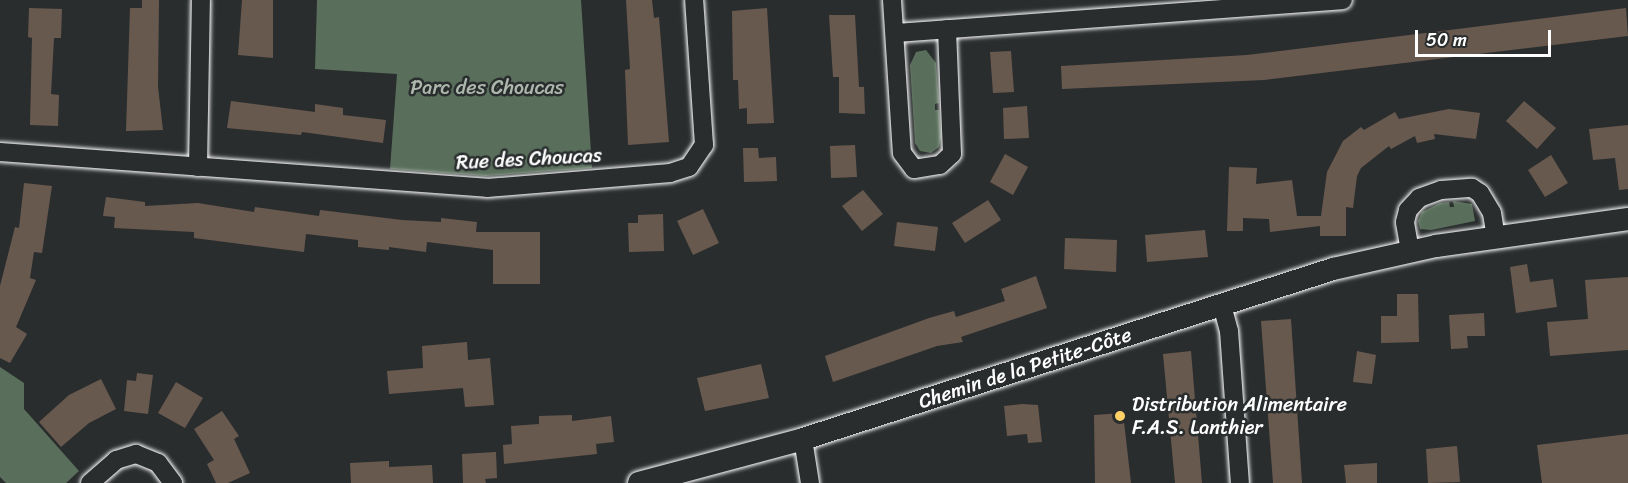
<!DOCTYPE html>
<html>
<head>
<meta charset="utf-8">
<style>
  body { margin:0 }
  #map { position:relative; width:1628px; height:483px; overflow:hidden; background:#2a2d2e; font-family:Sriracha,sans-serif }
  div>[style] { position:absolute }
  [style*='--x'] { left:calc(var(--x)*1px); top:calc(var(--y)*1px); width:calc(var(--w)*1px); rotate:calc(var(--a)*1deg) }
  .green>* { inset:0; background:#596f5b }
  .building>* { inset:0; background:#68594f }
  .roads { filter:drop-shadow(0 0 2px #fff) drop-shadow(0 0 2px #fff) }
  .minor>* { height:18px; margin:-9px; padding:0 9px; transform-origin:9px; border-radius:9px; background:#2a2d2e }
  .tertiary>* { height:22px; margin:-11px; padding:0 11px; transform-origin:11px; border-radius:11px; background:#2a2d2e }
  .dots>* { width:16px; height:16px; translate:-50% -50%; box-sizing:border-box; border:3px solid #2a2d2e; border-radius:50% }
  span { translate:-50% -50%; white-space:nowrap; text-align:center; line-height:1.15; -webkit-text-stroke:5px #2a2d2e; paint-order:stroke }
  .park-label { font-size:20px; color:#acb7ad }
  .street-label { font-size:20px; color:#fff }
  .poi-label { font-size:20px; color:#fff }
  .left { translate:0 -50%; text-align:left }
  .scale { position:absolute; left:1415px; top:30px; width:136px; height:27px; box-sizing:border-box; border:3px solid #fff; border-top:0; padding-left:8px; font-size:18px; line-height:21px; white-space:nowrap; color:#fff; -webkit-text-stroke:4px #2a2d2e; paint-order:stroke }
</style>
</head>
<body>
<div id="map">
  <div class="green">
    <i style="clip-path:polygon(317px 0,581px 0,592px 168px,486px 176px,390px 169px,397px 74px,315px 69px)"></i>
    <i style="clip-path:polygon(926px 50px,936px 63px,939px 103px,935px 104px,935px 110px,939px 110px,941px 137px,939px 147px,931px 153px,920px 151px,915px 143px,910px 65px,916px 52px)"></i>
    <i style="clip-path:polygon(1453px 201px,1472px 204px,1475px 221px,1431px 230px,1420px 229px,1418px 221px,1422px 212px,1440px 203px,1449px 202px,1450px 207px,1454px 207px)"></i>
    <i style="clip-path:polygon(0 367px,24px 383px,24px 409px,79px 471px,66px 483px,6px 483px,0 477px)"></i>
  </div>
  <div class="building">
    <i style="clip-path:polygon(142px 0,159px 0,158px 87px,163px 130px,126px 131px,130px 8px,142px 8px)"></i>
    <i style="clip-path:polygon(242px 0,273px 0,273px 58px,238px 55px)"></i>
    <i style="clip-path:polygon(626px 0,652px 0,654px 18px,659px 17px,669px 142px,628px 145px,625px 70px,630px 69px)"></i>
    <i style="clip-path:polygon(29px 8px,62px 9px,61px 38px,54px 38px,51px 94px,59px 95px,58px 126px,30px 125px,32px 38px,28px 37px)"></i>
    <i style="clip-path:polygon(767px 8px,774px 123px,747px 124px,747px 108px,739px 109px,738px 80px,733px 80px,732px 11px)"></i>
    <i style="clip-path:polygon(1626px 8px,1628px 36px,1264px 80px,1062px 89px,1061px 66px,1247px 55px)"></i>
    <i style="clip-path:polygon(829px 15px,855px 15px,859px 87px,864px 87px,865px 114px,839px 113px,839px 77px,833px 77px)"></i>
    <i style="clip-path:polygon(1011px 51px,1014px 92px,993px 93px,990px 52px)"></i>
    <i style="clip-path:polygon(231px 101px,315px 112px,315px 104px,343px 108px,343px 115px,386px 120px,383px 143px,302px 132px,301px 135px,227px 128px)"></i>
    <i style="clip-path:polygon(1524px 101px,1556px 128px,1537px 149px,1506px 121px)"></i>
    <i style="clip-path:polygon(1027px 106px,1029px 138px,1004px 139px,1003px 108px)"></i>
    <i style="clip-path:polygon(1449px 109px,1480px 113px,1476px 139px,1434px 134px,1435px 139px,1417px 143px,1415px 136px,1391px 149px,1389px 146px,1361px 168px,1357px 176px,1353px 208px,1346px 207px,1346px 236px,1320px 236px,1320px 226px,1270px 232px,1269px 219px,1243px 218px,1243px 231px,1227px 231px,1229px 167px,1257px 168px,1256px 184px,1292px 180px,1297px 216px,1321px 216px,1327px 172px,1343px 141px,1361px 127px,1364px 130px,1395px 112px,1399px 119px)"></i>
    <i style="clip-path:polygon(1628px 125px,1628px 189px,1619px 190px,1615px 158px,1593px 160px,1589px 129px)"></i>
    <i style="clip-path:polygon(855px 145px,857px 177px,831px 178px,830px 146px)"></i>
    <i style="clip-path:polygon(743px 148px,758px 148px,759px 158px,776px 157px,777px 181px,744px 182px)"></i>
    <i style="clip-path:polygon(1005px 154px,1028px 167px,1013px 195px,990px 182px)"></i>
    <i style="clip-path:polygon(1551px 155px,1568px 183px,1545px 197px,1528px 170px)"></i>
    <i style="clip-path:polygon(24px 183px,52px 186px,42px 253px,34px 252px,30px 278px,36px 280px,16px 327px,27px 334px,10px 363px,0 358px,0 286px,15px 227px,19px 228px)"></i>
    <i style="clip-path:polygon(863px 190px,883px 214px,862px 231px,842px 206px)"></i>
    <i style="clip-path:polygon(106px 197px,145px 202px,145px 206px,198px 203px,254px 212px,255px 207px,319px 216px,320px 210px,402px 220px,441px 222px,441px 218px,477px 222px,476px 232px,540px 232px,540px 284px,493px 284px,493px 250px,427px 242px,426px 252px,389px 247px,389px 250px,358px 247px,358px 240px,306px 234px,304px 252px,194px 238px,194px 232px,114px 228px,115px 217px,103px 216px)"></i>
    <i style="clip-path:polygon(988px 200px,1001px 220px,965px 243px,952px 223px)"></i>
    <i style="clip-path:polygon(703px 209px,719px 243px,693px 255px,677px 221px)"></i>
    <i style="clip-path:polygon(663px 214px,664px 251px,629px 252px,628px 223px,638px 223px,638px 215px)"></i>
    <i style="clip-path:polygon(897px 222px,938px 227px,935px 251px,894px 246px)"></i>
    <i style="clip-path:polygon(1205px 230px,1208px 257px,1147px 262px,1145px 235px)"></i>
    <i style="clip-path:polygon(1065px 238px,1117px 240px,1116px 272px,1064px 269px)"></i>
    <i style="clip-path:polygon(1527px 264px,1530px 282px,1553px 279px,1557px 307px,1516px 313px,1510px 267px)"></i>
    <i style="clip-path:polygon(1036px 276px,1047px 308px,961px 337px,963px 342px,937px 346px,833px 382px,825px 356px,929px 318px,954px 311px,956px 317px,1005px 301px,1001px 289px)"></i>
    <i style="clip-path:polygon(1628px 277px,1628px 350px,1550px 356px,1547px 322px,1588px 319px,1585px 280px)"></i>
    <i style="clip-path:polygon(1397px 294px,1418px 294px,1419px 342px,1381px 343px,1381px 316px,1397px 316px)"></i>
    <i style="clip-path:polygon(1484px 313px,1485px 336px,1467px 336px,1468px 348px,1451px 349px,1449px 315px)"></i>
    <i style="clip-path:polygon(1291px 319px,1302px 483px,1273px 483px,1261px 321px)"></i>
    <i style="clip-path:polygon(467px 342px,468px 360px,490px 358px,494px 405px,465px 407px,463px 388px,389px 394px,387px 371px,423px 368px,422px 346px)"></i>
    <i style="clip-path:polygon(1191px 351px,1202px 483px,1175px 483px,1163px 354px)"></i>
    <i style="clip-path:polygon(1357px 351px,1376px 355px,1372px 384px,1353px 382px)"></i>
    <i style="clip-path:polygon(761px 364px,769px 398px,705px 411px,697px 378px)"></i>
    <i style="clip-path:polygon(137px 373px,153px 375px,148px 414px,124px 411px,127px 380px,136px 381px)"></i>
    <i style="clip-path:polygon(101px 379px,116px 409px,89px 423px,61px 447px,39px 422px,69px 395px)"></i>
    <i style="clip-path:polygon(176px 382px,203px 398px,185px 428px,158px 413px)"></i>
    <i style="clip-path:polygon(1022px 404px,1038px 405px,1042px 442px,1028px 443px,1027px 434px,1007px 436px,1004px 406px)"></i>
    <i style="clip-path:polygon(222px 411px,239px 436px,234px 439px,250px 473px,228px 483px,216px 483px,207px 464px,214px 460px,194px 429px)"></i>
    <i style="clip-path:polygon(1123px 413px,1131px 483px,1095px 483px,1094px 415px)"></i>
    <i style="clip-path:polygon(572px 415px,572px 421px,611px 416px,614px 442px,596px 444px,597px 454px,504px 464px,503px 445px,512px 444px,511px 426px,539px 424px,539px 416px)"></i>
    <i style="clip-path:polygon(1628px 434px,1628px 483px,1542px 483px,1537px 445px)"></i>
    <i style="clip-path:polygon(1457px 446px,1460px 482px,1428px 483px,1426px 449px)"></i>
    <i style="clip-path:polygon(496px 452px,497px 478px,485px 479px,486px 483px,463px 483px,462px 454px)"></i>
    <i style="clip-path:polygon(389px 461px,389px 467px,432px 465px,433px 483px,351px 483px,350px 463px)"></i>
    <i style="clip-path:polygon(1377px 463px,1377px 483px,1346px 483px,1344px 465px)"></i>
  </div>
  <div class="roads">
    <div class="minor">
      <i style="--x:892;--y:0;--w:153;--a:86.3"></i>
      <i style="--x:902;--y:153;--w:20;--a:53"></i>
      <i style="--x:914;--y:169;--w:26;--a:-9"></i>
      <i style="--x:940;--y:165;--w:16;--a:-43"></i>
      <i style="--x:952;--y:154;--w:125;--a:-92.3"></i>
      <i style="--x:895;--y:33;--w:449;--a:-4.2"></i>
      <i style="--x:0;--y:152;--w:488;--a:4.2"></i>
      <i style="--x:487;--y:188;--w:184;--a:-4.7"></i>
      <i style="--x:670;--y:173;--w:20;--a:-18"></i>
      <i style="--x:689;--y:167;--w:27;--a:-56"></i>
      <i style="--x:704;--y:145;--w:145;--a:-93.9"></i>
      <i style="--x:198;--y:167;--w:167;--a:-89"></i>
      <i style="--x:1410;--y:251;--w:29;--a:-100"></i>
      <i style="--x:1405;--y:222;--w:12;--a:-76"></i>
      <i style="--x:1408;--y:210;--w:16;--a:-47"></i>
      <i style="--x:1419;--y:198;--w:23;--a:-20"></i>
      <i style="--x:1441;--y:190;--w:31;--a:-4"></i>
      <i style="--x:1472;--y:188;--w:9;--a:32"></i>
      <i style="--x:1480;--y:193;--w:23;--a:59"></i>
      <i style="--x:1492;--y:213;--w:24;--a:81"></i>
      <i style="--x:1222;--y:305;--w:27;--a:75"></i>
      <i style="--x:1229;--y:331;--w:152;--a:85.9"></i>
      <i style="--x:803;--y:439;--w:45;--a:81"></i>
      <i style="--x:90;--y:483;--w:35;--a:-41"></i>
      <i style="--x:116;--y:460;--w:21;--a:-17"></i>
      <i style="--x:136;--y:454;--w:24;--a:22"></i>
      <i style="--x:158;--y:463;--w:25;--a:53"></i>
    </div>
    <div class="tertiary">
      <i style="--x:639;--y:483;--w:170;--a:-15"></i>
      <i style="--x:803;--y:439;--w:557;--a:-17.78"></i>
      <i style="--x:1333;--y:269;--w:106;--a:-12.6"></i>
      <i style="--x:1436;--y:246;--w:194;--a:-8"></i>
    </div>
  </div>
  <div class="dots">
    <i style="left:1120px;top:416px;background:#ffd166"></i>
  </div>
  <div class="park-label">
    <span style="left:487px;top:87px">Parc des Choucas</span>
  </div>
  <div class="street-label">
    <span style="left:529px;top:159px;rotate:-3deg">Rue des Choucas</span>
    <span style="left:1025px;top:368px;rotate:-18deg">Chemin de la Petite-Côte</span>
  </div>
  <div class="poi-label">
    <span class="left" style="left:1132px;top:416px">Distribution Alimentaire<br>F.A.S. Lanthier</span>
  </div>
  <div class="scale">50 m</div>
</div>
</body>
</html>
